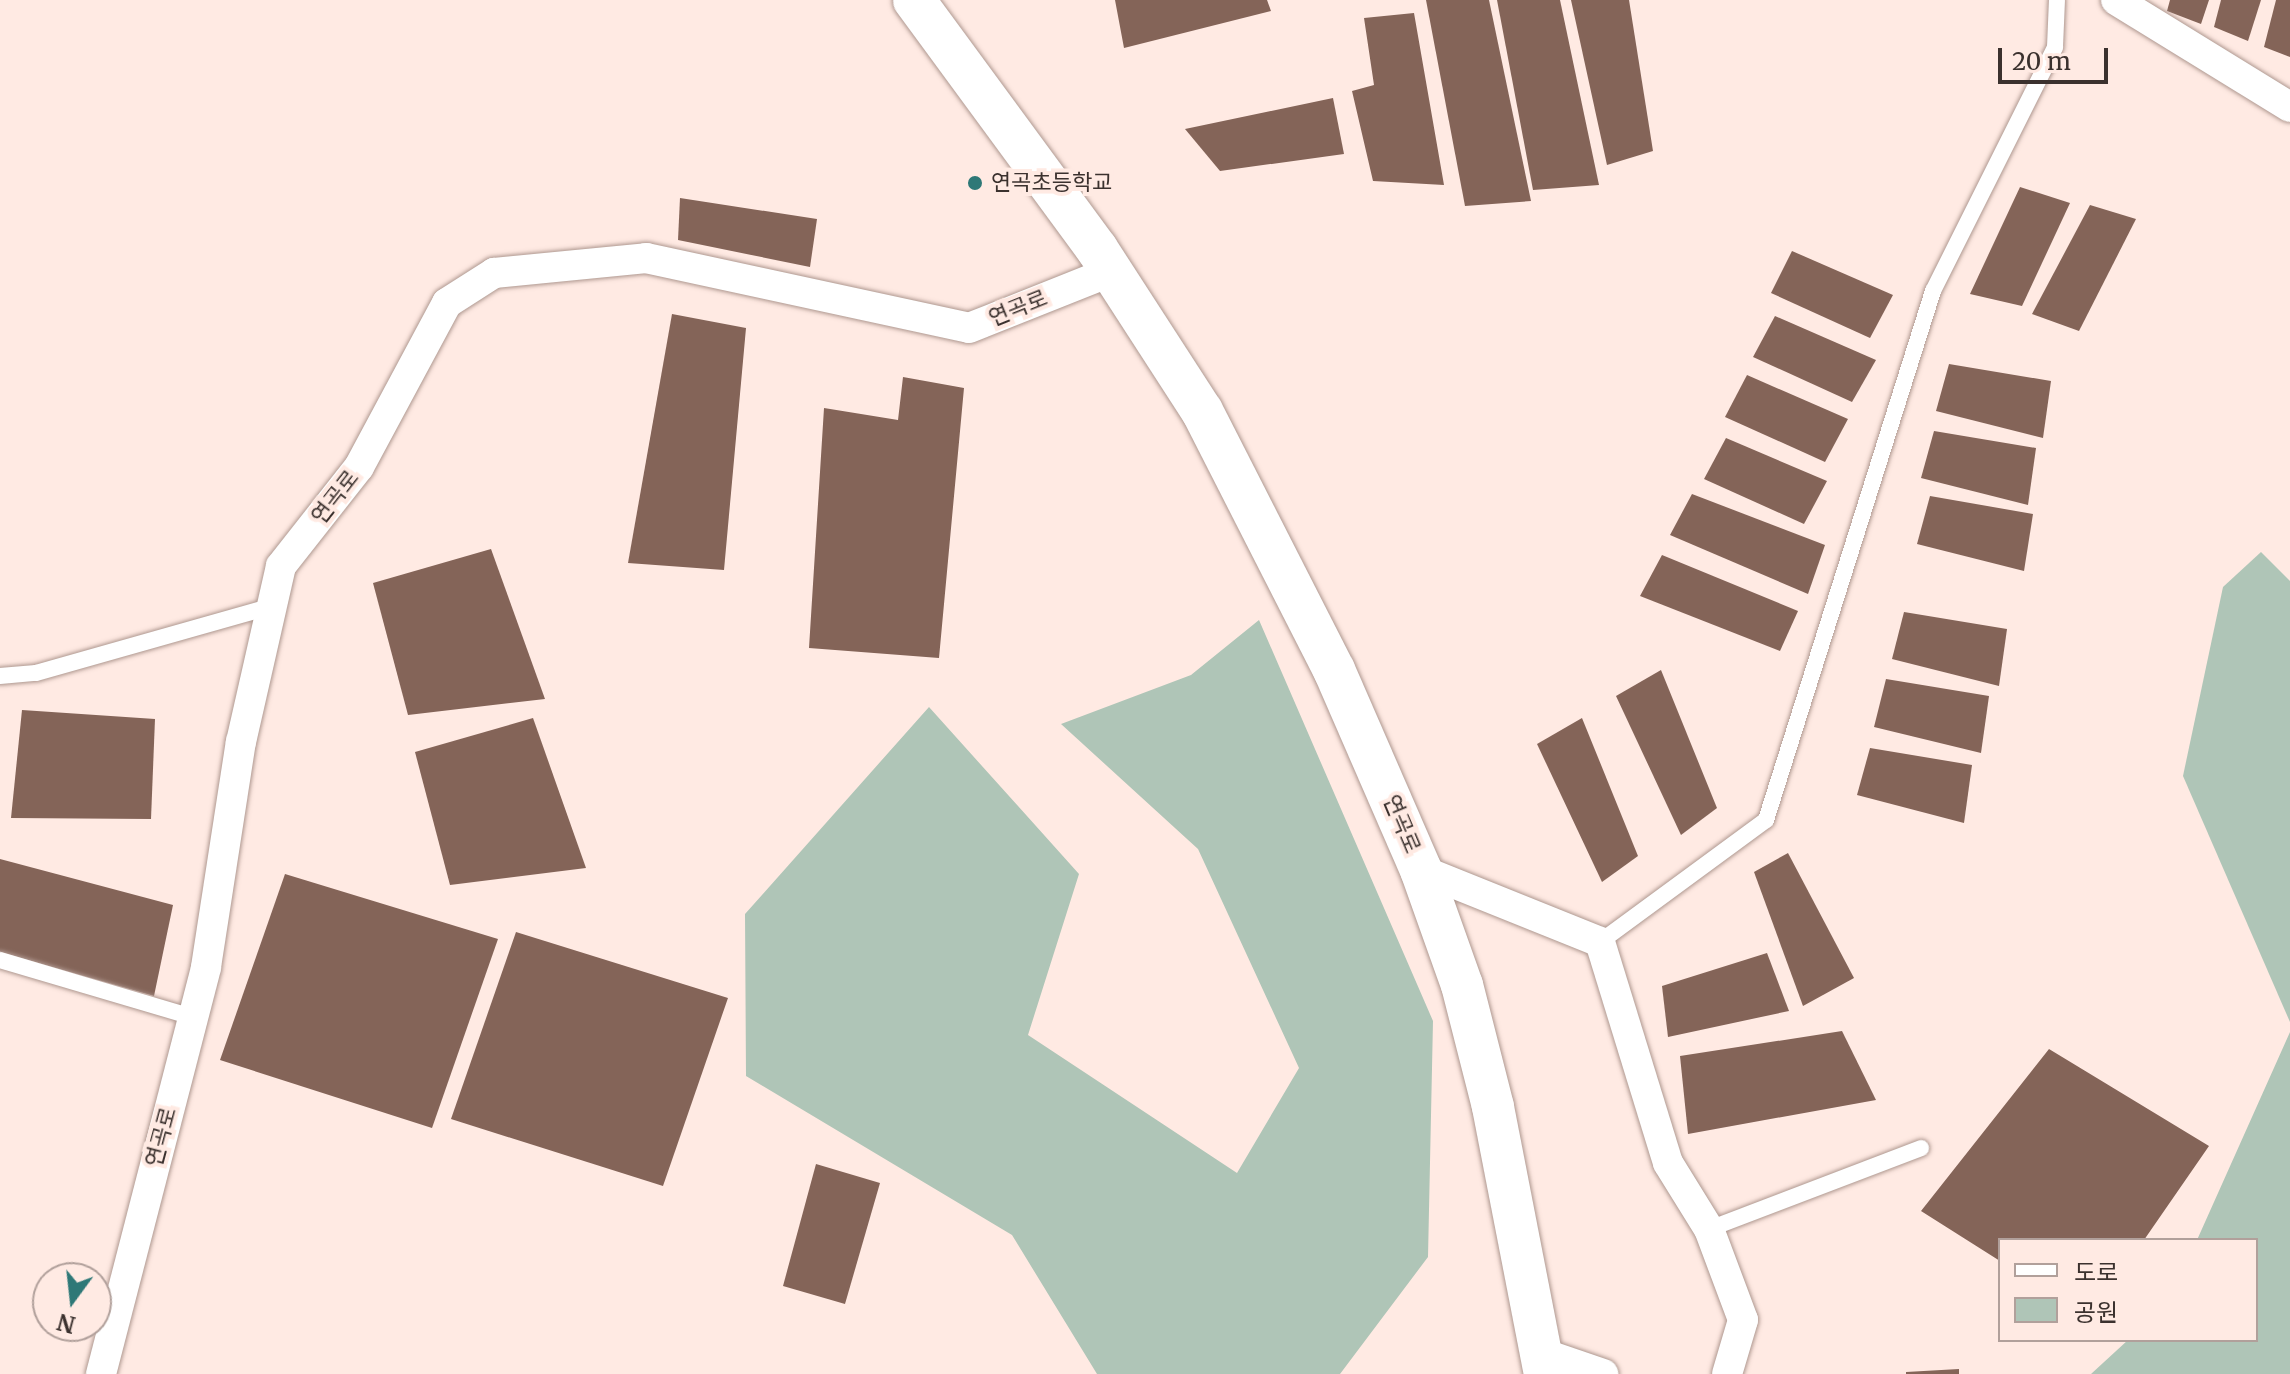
<!DOCTYPE html>
<html>
<head>
<meta charset="utf-8">
<style>
  body { margin:0 }
  #map { position:relative; width:2290px; height:1374px; overflow:hidden; background:#ffeae3; font-family:Merriweather,"Noto Sans KR",serif }
  div>[style] { position:absolute }
  [style*='--x'] { left:calc(var(--x)*1px); top:calc(var(--y)*1px); width:calc(var(--w)*1px); rotate:calc(var(--a)*1deg) }
  .green>* { inset:0; background:#afc5b7 }
  .building>* { inset:0; background:#846458 }
  .roads { filter:drop-shadow(0 0 2px #af9890) drop-shadow(0 0 2px #af9890) }
  .lane>* { height:16px; margin:-8px; padding:0 8px; transform-origin:8px; border-radius:8px; background:#fff }
  .street>* { height:30px; margin:-15px; padding:0 15px; transform-origin:15px; border-radius:15px; background:#fff }
  .secondary>* { height:42px; margin:-21px; padding:0 21px; transform-origin:21px; border-radius:21px; background:#fff }
  .dots>* { width:22px; height:22px; translate:-50% -50%; box-sizing:border-box; border:4px solid #ffeae3; border-radius:50% }
  span { translate:-50% -50%; white-space:nowrap; text-align:center; line-height:1.15; -webkit-text-stroke:8px #ffeae3; paint-order:stroke }
  .poi-label { font-size:22px; color:#3b312e }
  .left { translate:0 -50%; text-align:left }
  .street-label { font-size:22px; color:#3b312e }
  .legend { position:absolute; left:1998px; top:1238px; width:260px; height:104px; box-sizing:border-box; background:#ffeae3; border:2px solid #b1a09b; margin:0; padding:10px 14px; list-style:none; font-size:24px; color:#3b312e }
  .legend li { display:flex; align-items:center; gap:16px; height:40px }
  .legend b { width:40px; border:2px solid #b1a09b }
  .north { position:absolute; left:32px; top:1262px; width:80px; height:80px; box-sizing:border-box; background:#ffeae3; border:2px solid #b1a09b; border-radius:50%; rotate:195deg; font-size:22px; font-weight:700; line-height:32px; text-align:center; color:#3b312e }
  .north::after { content:''; display:block; margin:auto; width:28px; height:36px; background:#2e7877; clip-path:polygon(50% 0,100% 100%,50% 72%,0 100%) }
  .scale { position:absolute; left:1998px; top:48px; width:110px; height:36px; box-sizing:border-box; border:4px solid #3b312e; border-top:0; padding-left:10px; font-size:24px; line-height:28px; white-space:nowrap; color:#3b312e; -webkit-text-stroke:6px #ffeae3; paint-order:stroke }
</style>
</head>
<body>
<div id="map">
  <div class="green">
    <i style="clip-path:polygon(2261px 552px,2290px 581px,2290px 1022px,2183px 776px,2223px 587px)"></i>
    <i style="clip-path:polygon(1259px 620px,1433px 1021px,1428px 1257px,1340px 1374px,1097px 1374px,1012px 1235px,746px 1076px,745px 914px,929px 707px,1079px 874px,1028px 1035px,1237px 1173px,1299px 1068px,1198px 849px,1061px 724px,1191px 675px)"></i>
    <i style="clip-path:polygon(2290px 1032px,2290px 1374px,2091px 1374px,2128px 1340px,2256px 1340px,2256px 1240px,2197px 1240px)"></i>
  </div>
  <div class="building">
    <i style="clip-path:polygon(1115px 0,1267px 0,1271px 11px,1124px 48px)"></i>
    <i style="clip-path:polygon(1426px 0,1489px 0,1531px 201px,1465px 206px)"></i>
    <i style="clip-path:polygon(1497px 0,1560px 0,1599px 185px,1533px 190px)"></i>
    <i style="clip-path:polygon(1571px 0,1629px 0,1653px 151px,1607px 165px)"></i>
    <i style="clip-path:polygon(2170px 0,2209px 0,2201px 24px,2167px 11px)"></i>
    <i style="clip-path:polygon(2221px 0,2261px 0,2248px 41px,2214px 27px)"></i>
    <i style="clip-path:polygon(2276px 0,2290px 0,2290px 57px,2264px 47px)"></i>
    <i style="clip-path:polygon(1414px 13px,1444px 185px,1373px 181px,1352px 91px,1374px 85px,1364px 18px)"></i>
    <i style="clip-path:polygon(1333px 98px,1344px 154px,1220px 171px,1185px 129px)"></i>
    <i style="clip-path:polygon(2020px 187px,2070px 203px,2022px 306px,1970px 294px)"></i>
    <i style="clip-path:polygon(680px 198px,817px 219px,810px 267px,678px 240px)"></i>
    <i style="clip-path:polygon(2090px 205px,2136px 219px,2079px 331px,2032px 314px)"></i>
    <i style="clip-path:polygon(1792px 251px,1893px 295px,1870px 338px,1771px 293px)"></i>
    <i style="clip-path:polygon(672px 314px,746px 328px,724px 570px,628px 563px)"></i>
    <i style="clip-path:polygon(1775px 316px,1876px 360px,1852px 402px,1753px 357px)"></i>
    <i style="clip-path:polygon(1949px 364px,2051px 381px,2043px 438px,1936px 411px)"></i>
    <i style="clip-path:polygon(1747px 375px,1848px 419px,1825px 462px,1725px 417px)"></i>
    <i style="clip-path:polygon(903px 377px,964px 388px,939px 658px,809px 648px,824px 408px,898px 420px)"></i>
    <i style="clip-path:polygon(1934px 431px,2036px 448px,2028px 505px,1921px 478px)"></i>
    <i style="clip-path:polygon(1726px 438px,1827px 481px,1804px 524px,1704px 479px)"></i>
    <i style="clip-path:polygon(1692px 494px,1825px 545px,1808px 594px,1670px 535px)"></i>
    <i style="clip-path:polygon(1930px 496px,2033px 514px,2024px 571px,1917px 544px)"></i>
    <i style="clip-path:polygon(491px 549px,545px 699px,408px 715px,373px 583px)"></i>
    <i style="clip-path:polygon(1662px 555px,1798px 611px,1780px 651px,1640px 596px)"></i>
    <i style="clip-path:polygon(1904px 612px,2007px 629px,1999px 686px,1892px 659px)"></i>
    <i style="clip-path:polygon(1661px 670px,1717px 808px,1681px 835px,1616px 696px)"></i>
    <i style="clip-path:polygon(1886px 679px,1989px 696px,1981px 753px,1874px 727px)"></i>
    <i style="clip-path:polygon(22px 710px,155px 719px,151px 819px,11px 818px)"></i>
    <i style="clip-path:polygon(533px 718px,586px 868px,450px 885px,415px 752px)"></i>
    <i style="clip-path:polygon(1582px 718px,1638px 856px,1602px 882px,1537px 744px)"></i>
    <i style="clip-path:polygon(1870px 748px,1972px 765px,1964px 823px,1857px 795px)"></i>
    <i style="clip-path:polygon(1788px 853px,1854px 978px,1803px 1006px,1754px 872px)"></i>
    <i style="clip-path:polygon(0 859px,173px 905px,154px 996px,0 952px)"></i>
    <i style="clip-path:polygon(285px 874px,498px 939px,432px 1128px,220px 1060px)"></i>
    <i style="clip-path:polygon(516px 932px,728px 998px,663px 1186px,451px 1119px)"></i>
    <i style="clip-path:polygon(1767px 953px,1789px 1011px,1668px 1037px,1662px 986px)"></i>
    <i style="clip-path:polygon(1842px 1031px,1876px 1100px,1688px 1134px,1680px 1056px)"></i>
    <i style="clip-path:polygon(2049px 1049px,2209px 1146px,2144px 1240px,2000px 1240px,2000px 1261px,1921px 1211px)"></i>
    <i style="clip-path:polygon(816px 1164px,880px 1183px,845px 1304px,783px 1286px)"></i>
    <i style="clip-path:polygon(1959px 1369px,1959px 1374px,1906px 1374px,1906px 1372px)"></i>
  </div>
  <div class="roads">
    <div class="lane">
      <i style="--x:0;--y:676;--w:36;--a:-5"></i>
      <i style="--x:36;--y:673;--w:245;--a:-15.8"></i>
      <i style="--x:1600;--y:942;--w:206;--a:-36.3"></i>
      <i style="--x:1766;--y:820;--w:555;--a:-72.48"></i>
      <i style="--x:1933;--y:291;--w:273;--a:-63.4"></i>
      <i style="--x:2055;--y:47;--w:47;--a:-87.6"></i>
      <i style="--x:0;--y:960;--w:201;--a:16.5"></i>
      <i style="--x:1709;--y:1229;--w:227;--a:-20.9"></i>
    </div>
    <div class="street">
      <i style="--x:2116;--y:0;--w:204;--a:31.6"></i>
      <i style="--x:1421;--y:870;--w:193;--a:21.9"></i>
      <i style="--x:1600;--y:942;--w:231;--a:72.9"></i>
      <i style="--x:1668;--y:1163;--w:78;--a:58.2"></i>
      <i style="--x:1709;--y:1229;--w:97;--a:69.5"></i>
      <i style="--x:1743;--y:1320;--w:56;--a:106.5"></i>
      <i style="--x:1542;--y:1353;--w:65;--a:19"></i>
      <i style="--x:101;--y:1374;--w:420;--a:-75.5"></i>
      <i style="--x:206;--y:967;--w:228;--a:-81.2"></i>
      <i style="--x:241;--y:742;--w:180;--a:-77.2"></i>
      <i style="--x:281;--y:566;--w:126;--a:-51.8"></i>
      <i style="--x:359;--y:467;--w:186;--a:-61.8"></i>
      <i style="--x:447;--y:303;--w:56;--a:-32.6"></i>
      <i style="--x:494;--y:273;--w:153;--a:-5.6"></i>
      <i style="--x:646;--y:258;--w:330;--a:12.2"></i>
      <i style="--x:969;--y:328;--w:154;--a:-21.7"></i>
    </div>
    <div class="secondary">
      <i style="--x:914;--y:0;--w:309;--a:53.7"></i>
      <i style="--x:1097;--y:249;--w:193;--a:57.1"></i>
      <i style="--x:1202;--y:411;--w:291;--a:63"></i>
      <i style="--x:1334;--y:670;--w:218;--a:66.5"></i>
      <i style="--x:1421;--y:870;--w:122;--a:70.4"></i>
      <i style="--x:1462;--y:985;--w:126;--a:75.7"></i>
      <i style="--x:1493;--y:1107;--w:272;--a:79"></i>
    </div>
  </div>
  <div class="dots">
    <i style="left:975px;top:183px;background:#2e7877"></i>
  </div>
  <div class="poi-label">
    <span class="left" style="left:991px;top:183px">연곡초등학교</span>
  </div>
  <div class="street-label">
    <span style="left:1018px;top:308px;rotate:-22deg">연곡로</span>
    <span style="left:335px;top:497px;rotate:-52deg">연곡로</span>
    <span style="left:1402px;top:824px;rotate:67deg">연곡로</span>
    <span style="left:161px;top:1137px;rotate:-75deg">연곡로</span>
  </div>
  <ul class="legend">
  <li><b style="height:10px;background:#fff"></b>도로</li>
  <li><b style="height:22px;background:#afc5b7"></b>공원</li>
  </ul>
  <div class="north">N</div>
  <div class="scale">20 m</div>
</div>
</body>
</html>
